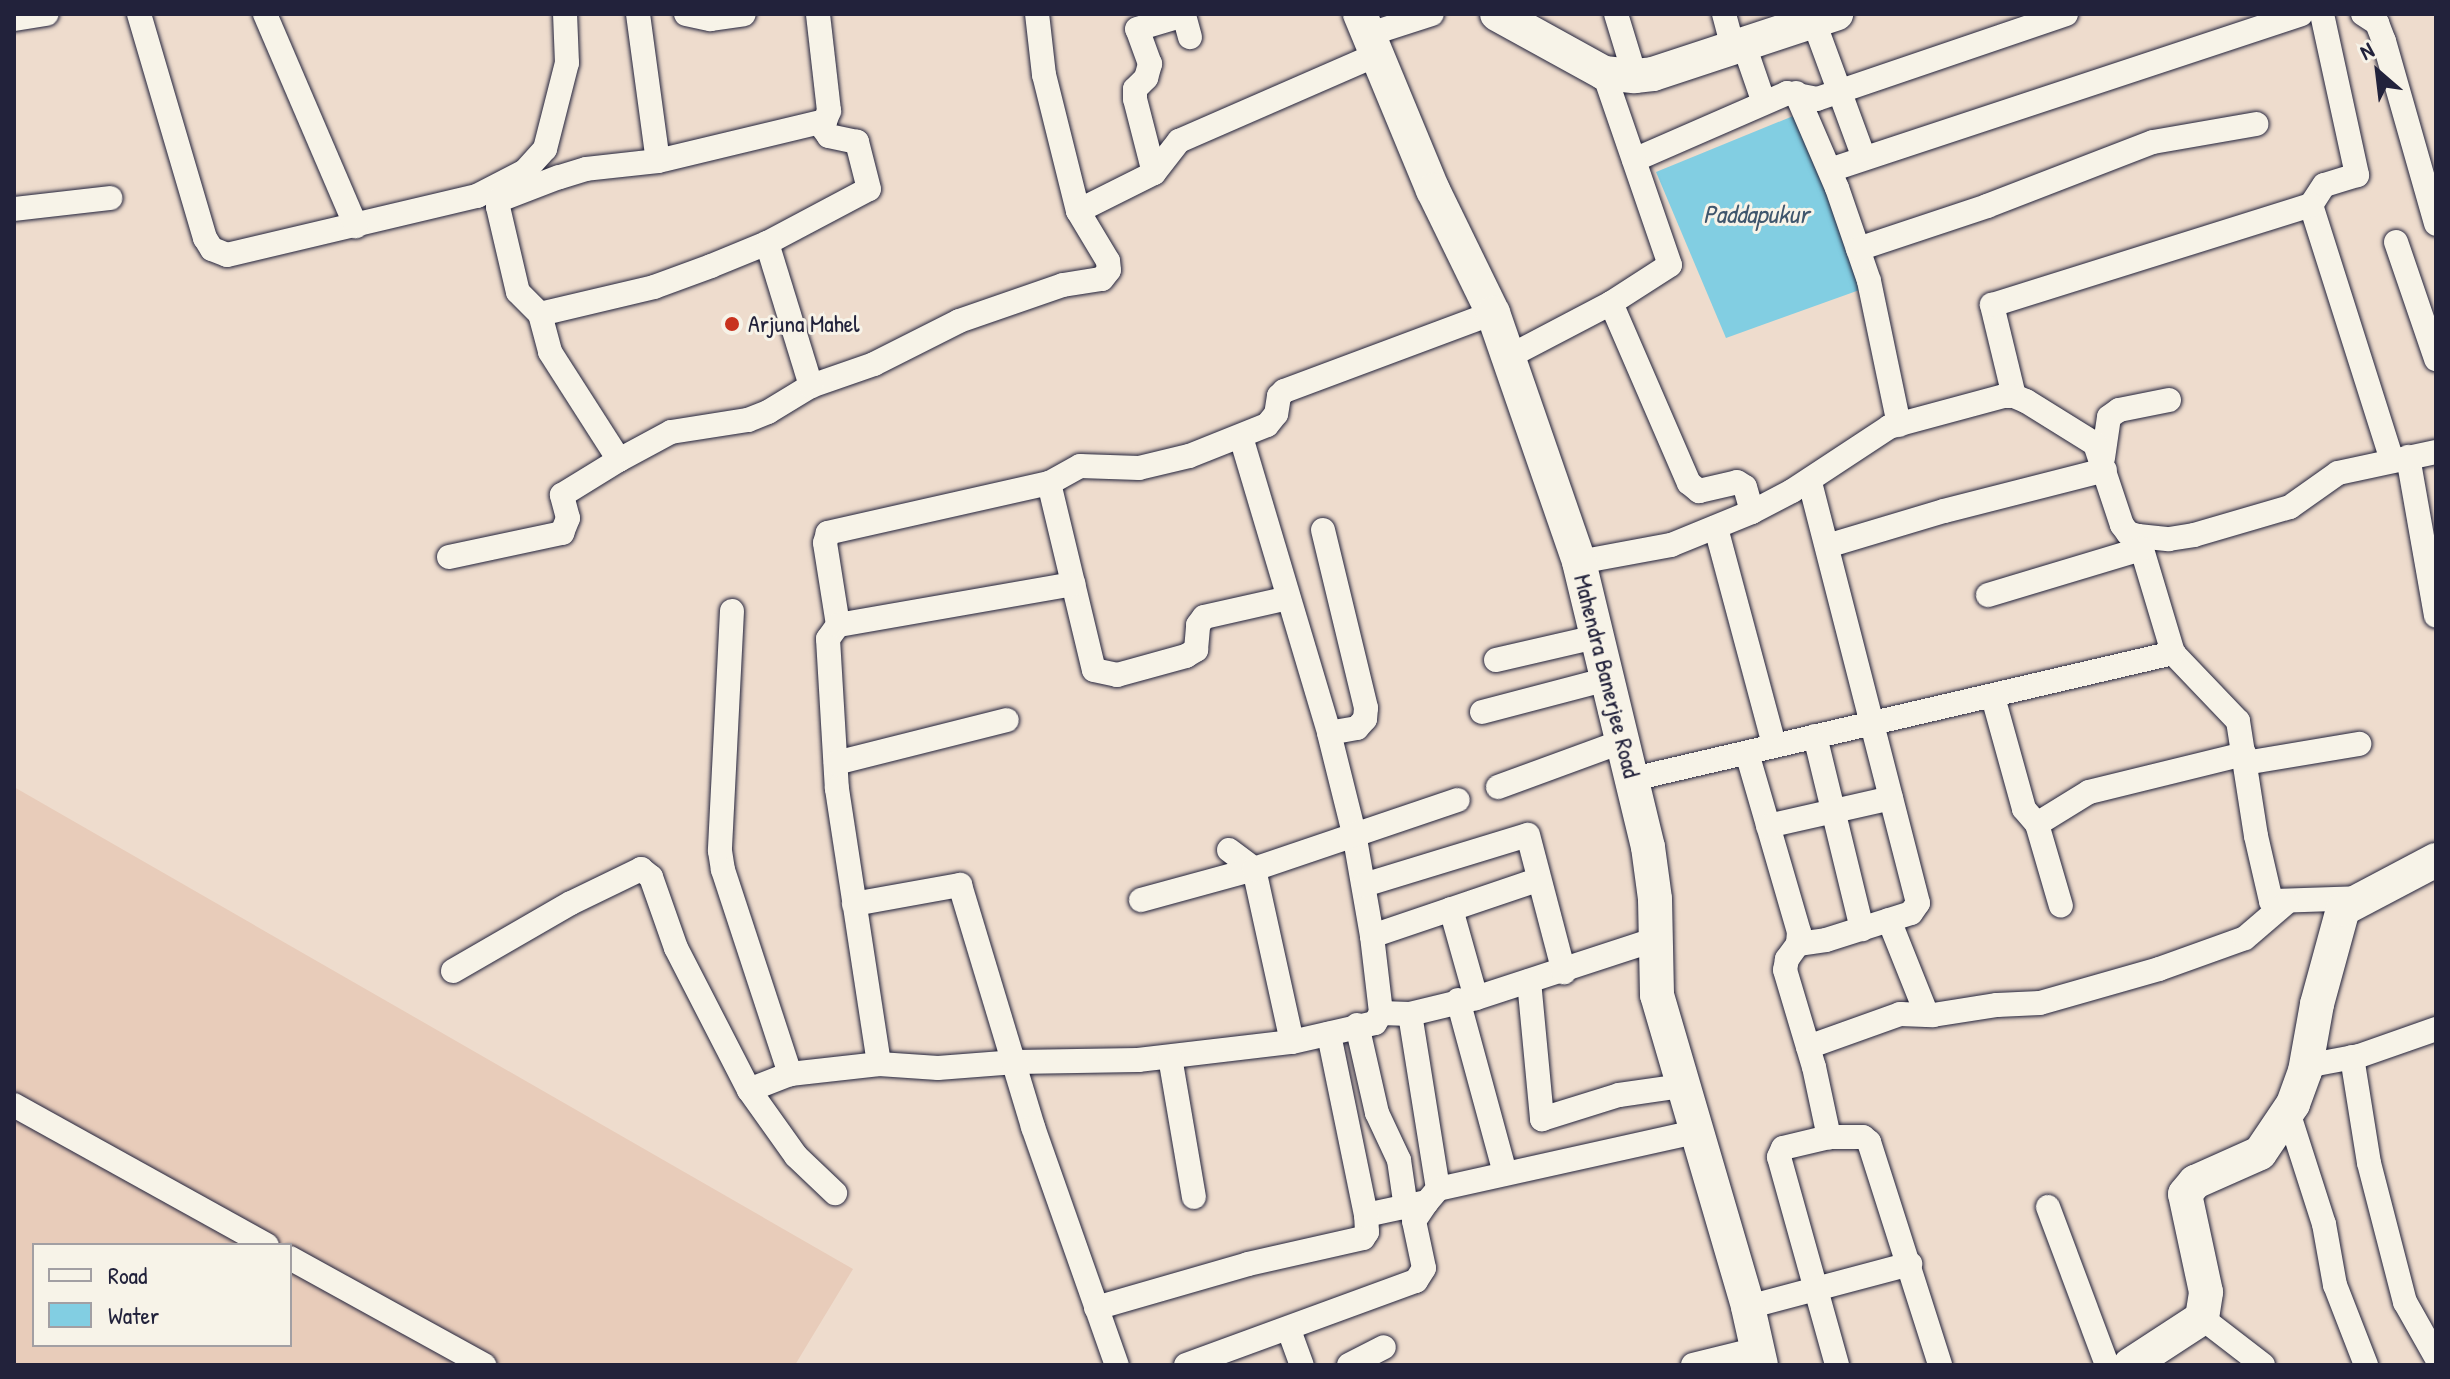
<!DOCTYPE html>
<html>
<head>
<meta charset="utf-8">
<style>
  body { margin:0 }
  #map { position:relative; width:2450px; height:1379px; overflow:hidden; background:#eedccd; font-family:"Patrick Hand",sans-serif }
  div>[style] { position:absolute }
  [style*='--x'] { left:calc(var(--x)*1px); top:calc(var(--y)*1px); width:calc(var(--w)*1px); rotate:calc(var(--a)*1deg) }
  .built>* { inset:0; background:#e8ccba }
  .water>* { inset:0; background:#82cee2 }
  .roads { filter:drop-shadow(0 0 2px #22223b) drop-shadow(0 0 2px #22223b) }
  .street>* { height:24px; margin:-12px; padding:0 12px; transform-origin:12px; border-radius:12px; background:#f7f3e8 }
  .secondary>* { height:34px; margin:-17px; padding:0 17px; transform-origin:17px; border-radius:17px; background:#f7f3e8 }
  .dots>* { width:22px; height:22px; translate:-50% -50%; box-sizing:border-box; border:4px solid #f7f3e8; border-radius:50% }
  span { translate:-50% -50%; white-space:nowrap; text-align:center; line-height:1.15; -webkit-text-stroke:6px #f7f3e8; paint-order:stroke }
  .poi-label { font-size:24px; color:#22223b }
  .left { translate:0 -50%; text-align:left }
  .street-label { font-size:24px; color:#22223b }
  .water-label { font-size:26px; color:#3f566d; font-style:italic }
  .frame { position:absolute; inset:0; border:16px solid #22223b; pointer-events:none }
  .legend { position:absolute; left:32px; top:1243px; width:260px; height:104px; box-sizing:border-box; background:#f7f3e8; border:2px solid #a29fa3; margin:0; padding:10px 14px; list-style:none; font-size:24px; color:#22223b }
  .legend li { display:flex; align-items:center; gap:16px; height:40px }
  .legend b { width:40px; border:2px solid #a29fa3 }
  .north { position:absolute; left:2338px; top:32px; width:80px; height:80px; -webkit-text-stroke:6px #f7f3e8; paint-order:stroke; rotate:332deg; font-size:22px; font-weight:700; line-height:32px; text-align:center; color:#22223b }
  .north::after { content:''; display:block; margin:auto; width:28px; height:36px; background:#22223b; clip-path:polygon(50% 0,100% 100%,50% 72%,0 100%) }
</style>
</head>
<body>
<div id="map">
  <div class="built">
    <i style="clip-path:polygon(evenodd,14px 787px,853px 1269px,795px 1365px,14px 1365px,14px 787px,34px 1245px,290px 1245px,290px 1345px,34px 1345px,34px 1245px)"></i>
  </div>
  <div class="water">
    <i style="clip-path:polygon(1798px 114px,1865px 288px,1726px 338px,1656px 172px)"></i>
  </div>
  <div class="roads">
    <div class="street">
      <i style="--x:139;--y:14;--w:234;--a:73.6"></i>
      <i style="--x:205;--y:238;--w:13;--a:58"></i>
      <i style="--x:212;--y:249;--w:16;--a:22"></i>
      <i style="--x:227;--y:255;--w:257;--a:-13.3"></i>
      <i style="--x:477;--y:196;--w:54;--a:-27.5"></i>
      <i style="--x:525;--y:171;--w:30;--a:-48"></i>
      <i style="--x:545;--y:149;--w:89;--a:-75.7"></i>
      <i style="--x:567;--y:63;--w:49;--a:-92.3"></i>
      <i style="--x:265;--y:14;--w:231;--a:66.8"></i>
      <i style="--x:638;--y:14;--w:148;--a:82.3"></i>
      <i style="--x:658;--y:161;--w:72;--a:173.7"></i>
      <i style="--x:586;--y:169;--w:28;--a:163"></i>
      <i style="--x:559;--y:177;--w:64;--a:159"></i>
      <i style="--x:499;--y:200;--w:7;--a:98"></i>
      <i style="--x:498;--y:207;--w:87;--a:76.8"></i>
      <i style="--x:518;--y:292;--w:31;--a:45"></i>
      <i style="--x:540;--y:314;--w:39;--a:75"></i>
      <i style="--x:550;--y:352;--w:128;--a:57.4"></i>
      <i style="--x:619;--y:460;--w:59;--a:-28.3"></i>
      <i style="--x:671;--y:432;--w:78;--a:-8.9"></i>
      <i style="--x:748;--y:420;--w:22;--a:-22"></i>
      <i style="--x:768;--y:412;--w:50;--a:-31.2"></i>
      <i style="--x:811;--y:386;--w:67;--a:-19.2"></i>
      <i style="--x:874;--y:364;--w:95;--a:-26.8"></i>
      <i style="--x:959;--y:321;--w:110;--a:-19.1"></i>
      <i style="--x:1063;--y:285;--w:39;--a:-9"></i>
      <i style="--x:1102;--y:279;--w:11;--a:-52"></i>
      <i style="--x:1109;--y:270;--w:9;--a:-96"></i>
      <i style="--x:1108;--y:261;--w:58;--a:-121"></i>
      <i style="--x:1078;--y:211;--w:140;--a:-104"></i>
      <i style="--x:1044;--y:75;--w:61;--a:-96.5"></i>
      <i style="--x:686;--y:14;--w:25;--a:12"></i>
      <i style="--x:710;--y:19;--w:34;--a:-8"></i>
      <i style="--x:1616;--y:14;--w:65;--a:73"></i>
      <i style="--x:1724;--y:14;--w:35;--a:75"></i>
      <i style="--x:2322;--y:14;--w:165;--a:77.7"></i>
      <i style="--x:2357;--y:175;--w:34;--a:163"></i>
      <i style="--x:2324;--y:185;--w:24;--a:123"></i>
      <i style="--x:2311;--y:205;--w:268;--a:72.4"></i>
      <i style="--x:2363;--y:14;--w:17;--a:33"></i>
      <i style="--x:2377;--y:23;--w:19;--a:69"></i>
      <i style="--x:2384;--y:41;--w:190;--a:74.1"></i>
      <i style="--x:14;--y:19;--w:33;--a:-9"></i>
      <i style="--x:1814;--y:22;--w:145;--a:69.8"></i>
      <i style="--x:1367;--y:35;--w:68;--a:-17.9"></i>
      <i style="--x:1744;--y:45;--w:61;--a:71"></i>
      <i style="--x:1796;--y:93;--w:103;--a:66.7"></i>
      <i style="--x:1837;--y:188;--w:98;--a:71"></i>
      <i style="--x:1869;--y:281;--w:147;--a:78.2"></i>
      <i style="--x:1634;--y:160;--w:167;--a:-23.6"></i>
      <i style="--x:1787;--y:93;--w:31;--a:11"></i>
      <i style="--x:1817;--y:99;--w:263;--a:-18.8"></i>
      <i style="--x:658;--y:161;--w:172;--a:-13.5"></i>
      <i style="--x:825;--y:121;--w:11;--a:-68"></i>
      <i style="--x:829;--y:111;--w:98;--a:-96.5"></i>
      <i style="--x:1830;--y:170;--w:496;--a:-18.3"></i>
      <i style="--x:1154;--y:173;--w:76;--a:-104.4"></i>
      <i style="--x:1135;--y:99;--w:10;--a:-90"></i>
      <i style="--x:1135;--y:89;--w:16;--a:-45"></i>
      <i style="--x:1146;--y:78;--w:15;--a:-74"></i>
      <i style="--x:1150;--y:64;--w:37;--a:-110"></i>
      <i style="--x:1137;--y:29;--w:49;--a:-16.6"></i>
      <i style="--x:1184;--y:15;--w:23;--a:75"></i>
      <i style="--x:14;--y:209;--w:97;--a:-6.5"></i>
      <i style="--x:1078;--y:211;--w:85;--a:-26.6"></i>
      <i style="--x:1154;--y:173;--w:41;--a:-52"></i>
      <i style="--x:1179;--y:141;--w:213;--a:-23.6"></i>
      <i style="--x:2396;--y:242;--w:124;--a:71.1"></i>
      <i style="--x:767;--y:243;--w:150;--a:72.9"></i>
      <i style="--x:1858;--y:249;--w:136;--a:-18.4"></i>
      <i style="--x:1987;--y:206;--w:178;--a:-21.1"></i>
      <i style="--x:2153;--y:142;--w:105;--a:-9.9"></i>
      <i style="--x:1611;--y:303;--w:196;--a:66.6"></i>
      <i style="--x:1689;--y:483;--w:13;--a:39"></i>
      <i style="--x:1699;--y:491;--w:39;--a:-13"></i>
      <i style="--x:1737;--y:482;--w:9;--a:32"></i>
      <i style="--x:1745;--y:487;--w:26;--a:74"></i>
      <i style="--x:1493;--y:313;--w:223;--a:159.5"></i>
      <i style="--x:1284;--y:391;--w:7;--a:135"></i>
      <i style="--x:1279;--y:396;--w:18;--a:99"></i>
      <i style="--x:1276;--y:414;--w:14;--a:129"></i>
      <i style="--x:1267;--y:425;--w:84;--a:158.3"></i>
      <i style="--x:1189;--y:456;--w:51;--a:166.5"></i>
      <i style="--x:1139;--y:468;--w:59;--a:-178.1"></i>
      <i style="--x:1080;--y:466;--w:35;--a:151"></i>
      <i style="--x:1049;--y:483;--w:227;--a:167.3"></i>
      <i style="--x:828;--y:533;--w:10;--a:107"></i>
      <i style="--x:825;--y:543;--w:83;--a:81"></i>
      <i style="--x:838;--y:625;--w:17;--a:126"></i>
      <i style="--x:828;--y:639;--w:150;--a:86.6"></i>
      <i style="--x:837;--y:789;--w:278;--a:81.3"></i>
      <i style="--x:879;--y:1064;--w:59;--a:3.9"></i>
      <i style="--x:938;--y:1068;--w:78;--a:-4.4"></i>
      <i style="--x:1016;--y:1062;--w:122;--a:-0.9"></i>
      <i style="--x:1138;--y:1060;--w:155;--a:-6.7"></i>
      <i style="--x:1292;--y:1042;--w:85;--a:-12.9"></i>
      <i style="--x:1375;--y:1023;--w:12;--a:-59"></i>
      <i style="--x:1381;--y:1013;--w:29;--a:2"></i>
      <i style="--x:1410;--y:1014;--w:68;--a:-13.6"></i>
      <i style="--x:1476;--y:998;--w:190;--a:-18.1"></i>
      <i style="--x:540;--y:314;--w:117;--a:-13.3"></i>
      <i style="--x:654;--y:287;--w:61;--a:-20.2"></i>
      <i style="--x:711;--y:266;--w:61;--a:-22.3"></i>
      <i style="--x:767;--y:243;--w:115;--a:-27.9"></i>
      <i style="--x:869;--y:189;--w:49;--a:-104.3"></i>
      <i style="--x:857;--y:142;--w:29;--a:-168"></i>
      <i style="--x:829;--y:136;--w:15;--a:-127"></i>
      <i style="--x:1510;--y:356;--w:114;--a:-27.7"></i>
      <i style="--x:1611;--y:303;--w:70;--a:-32.8"></i>
      <i style="--x:1670;--y:265;--w:203;--a:-109"></i>
      <i style="--x:2014;--y:396;--w:94;--a:-103.6"></i>
      <i style="--x:1992;--y:305;--w:334;--a:-17.4"></i>
      <i style="--x:1241;--y:437;--w:309;--a:73.4"></i>
      <i style="--x:1329;--y:733;--w:103;--a:76"></i>
      <i style="--x:1354;--y:833;--w:105;--a:80.1"></i>
      <i style="--x:1372;--y:936;--w:78;--a:83.3"></i>
      <i style="--x:2408;--y:457;--w:161;--a:80"></i>
      <i style="--x:2103;--y:458;--w:41;--a:-81.7"></i>
      <i style="--x:2109;--y:417;--w:12;--a:-35"></i>
      <i style="--x:2119;--y:410;--w:51;--a:-11.3"></i>
      <i style="--x:1049;--y:483;--w:192;--a:76.5"></i>
      <i style="--x:1094;--y:670;--w:24;--a:12"></i>
      <i style="--x:1117;--y:675;--w:72;--a:-15.4"></i>
      <i style="--x:1186;--y:656;--w:12;--a:-31"></i>
      <i style="--x:1196;--y:650;--w:25;--a:-85"></i>
      <i style="--x:1198;--y:625;--w:10;--a:-53"></i>
      <i style="--x:1204;--y:617;--w:86;--a:-12.7"></i>
      <i style="--x:1716;--y:528;--w:225;--a:75"></i>
      <i style="--x:1323;--y:530;--w:183;--a:76.4"></i>
      <i style="--x:1366;--y:708;--w:11;--a:95"></i>
      <i style="--x:1365;--y:719;--w:12;--a:132"></i>
      <i style="--x:1357;--y:728;--w:28;--a:170"></i>
      <i style="--x:2138;--y:536;--w:122;--a:73.3"></i>
      <i style="--x:2173;--y:653;--w:94;--a:46.3"></i>
      <i style="--x:2238;--y:721;--w:116;--a:81.1"></i>
      <i style="--x:2256;--y:836;--w:67;--a:77"></i>
      <i style="--x:2271;--y:901;--w:89;--a:-1.9"></i>
      <i style="--x:1827;--y:546;--w:122;--a:-16.7"></i>
      <i style="--x:1944;--y:511;--w:166;--a:-14.3"></i>
      <i style="--x:449;--y:557;--w:116;--a:-12"></i>
      <i style="--x:562;--y:533;--w:16;--a:-68"></i>
      <i style="--x:568;--y:518;--w:24;--a:-105"></i>
      <i style="--x:562;--y:495;--w:67;--a:-31.6"></i>
      <i style="--x:1579;--y:562;--w:94;--a:-10.5"></i>
      <i style="--x:1671;--y:545;--w:87;--a:-22.2"></i>
      <i style="--x:1752;--y:512;--w:45;--a:-27.7"></i>
      <i style="--x:1792;--y:491;--w:116;--a:-33.4"></i>
      <i style="--x:1889;--y:427;--w:119;--a:-15.1"></i>
      <i style="--x:2004;--y:396;--w:10;--a:0"></i>
      <i style="--x:2014;--y:396;--w:13;--a:23"></i>
      <i style="--x:2026;--y:401;--w:81;--a:31.9"></i>
      <i style="--x:2095;--y:444;--w:85;--a:71.6"></i>
      <i style="--x:2122;--y:525;--w:10;--a:53"></i>
      <i style="--x:2128;--y:533;--w:10;--a:17"></i>
      <i style="--x:2138;--y:536;--w:31;--a:6"></i>
      <i style="--x:2169;--y:539;--w:25;--a:-9"></i>
      <i style="--x:2194;--y:535;--w:100;--a:-16.3"></i>
      <i style="--x:2290;--y:507;--w:59;--a:-35.3"></i>
      <i style="--x:2338;--y:473;--w:100;--a:-12.1"></i>
      <i style="--x:1988;--y:595;--w:160;--a:-16.7"></i>
      <i style="--x:732;--y:611;--w:240;--a:92.9"></i>
      <i style="--x:720;--y:851;--w:19;--a:81"></i>
      <i style="--x:723;--y:870;--w:215;--a:71.8"></i>
      <i style="--x:838;--y:625;--w:239;--a:-9.9"></i>
      <i style="--x:1496;--y:660;--w:103;--a:-13"></i>
      <i style="--x:1993;--y:697;--w:116;--a:74.5"></i>
      <i style="--x:2024;--y:809;--w:20;--a:49"></i>
      <i style="--x:2037;--y:824;--w:61;--a:-31.6"></i>
      <i style="--x:2089;--y:792;--w:160;--a:-13.8"></i>
      <i style="--x:1482;--y:712;--w:130;--a:-14.7"></i>
      <i style="--x:1815;--y:736;--w:199;--a:76.3"></i>
      <i style="--x:1747;--y:753;--w:186;--a:73.8"></i>
      <i style="--x:1799;--y:932;--w:12;--a:95"></i>
      <i style="--x:1798;--y:944;--w:19;--a:126"></i>
      <i style="--x:1787;--y:959;--w:11;--a:100"></i>
      <i style="--x:1785;--y:970;--w:101;--a:73.4"></i>
      <i style="--x:1814;--y:1067;--w:72;--a:77.9"></i>
      <i style="--x:1829;--y:1137;--w:34;--a:0"></i>
      <i style="--x:1863;--y:1137;--w:8;--a:40"></i>
      <i style="--x:1869;--y:1142;--w:234;--a:72.3"></i>
      <i style="--x:836;--y:763;--w:176;--a:-14.1"></i>
      <i style="--x:2245;--y:763;--w:116;--a:-9.5"></i>
      <i style="--x:1633;--y:779;--w:555;--a:-13.13"></i>
      <i style="--x:1498;--y:787;--w:134;--a:-20.1"></i>
      <i style="--x:2037;--y:824;--w:85;--a:73.7"></i>
      <i style="--x:1768;--y:826;--w:126;--a:-12.8"></i>
      <i style="--x:1229;--y:850;--w:31;--a:37"></i>
      <i style="--x:1254;--y:869;--w:177;--a:77.6"></i>
      <i style="--x:1364;--y:885;--w:171;--a:-17"></i>
      <i style="--x:1528;--y:835;--w:142;--a:75.3"></i>
      <i style="--x:1141;--y:900;--w:117;--a:-15.3"></i>
      <i style="--x:1254;--y:869;--w:215;--a:-18.7"></i>
      <i style="--x:854;--y:904;--w:108;--a:-10.2"></i>
      <i style="--x:960;--y:885;--w:253;--a:73.2"></i>
      <i style="--x:1033;--y:1127;--w:252;--a:70.6"></i>
      <i style="--x:1451;--y:909;--w:92;--a:74.3"></i>
      <i style="--x:1889;--y:920;--w:102;--a:68.2"></i>
      <i style="--x:1372;--y:936;--w:174;--a:-18.7"></i>
      <i style="--x:1798;--y:944;--w:28;--a:-8"></i>
      <i style="--x:1826;--y:940;--w:89;--a:-17.6"></i>
      <i style="--x:1911;--y:913;--w:12;--a:-55"></i>
      <i style="--x:1918;--y:903;--w:436;--a:-104.4"></i>
      <i style="--x:453;--y:971;--w:136;--a:-30"></i>
      <i style="--x:571;--y:903;--w:78;--a:-25.9"></i>
      <i style="--x:641;--y:869;--w:13;--a:39"></i>
      <i style="--x:651;--y:877;--w:75;--a:70.6"></i>
      <i style="--x:676;--y:948;--w:160;--a:62.8"></i>
      <i style="--x:749;--y:1090;--w:44;--a:-21.3"></i>
      <i style="--x:790;--y:1074;--w:90;--a:-6.4"></i>
      <i style="--x:1529;--y:981;--w:139;--a:84.6"></i>
      <i style="--x:1542;--y:1119;--w:81;--a:-17.3"></i>
      <i style="--x:1619;--y:1095;--w:64;--a:-8.1"></i>
      <i style="--x:1458;--y:1000;--w:179;--a:74.8"></i>
      <i style="--x:1410;--y:1014;--w:177;--a:80.9"></i>
      <i style="--x:1357;--y:1025;--w:90;--a:77.2"></i>
      <i style="--x:1377;--y:1113;--w:52;--a:64.9"></i>
      <i style="--x:1399;--y:1160;--w:49;--a:81.7"></i>
      <i style="--x:1808;--y:1047;--w:98;--a:-19.7"></i>
      <i style="--x:1900;--y:1014;--w:33;--a:2"></i>
      <i style="--x:1933;--y:1015;--w:65;--a:-8.9"></i>
      <i style="--x:1997;--y:1005;--w:43;--a:-2.7"></i>
      <i style="--x:2040;--y:1003;--w:124;--a:-15.9"></i>
      <i style="--x:2159;--y:969;--w:91;--a:-19.8"></i>
      <i style="--x:2245;--y:938;--w:55;--a:-40.6"></i>
      <i style="--x:1170;--y:1057;--w:142;--a:80.3"></i>
      <i style="--x:2352;--y:1057;--w:107;--a:80.9"></i>
      <i style="--x:2369;--y:1163;--w:144;--a:75.5"></i>
      <i style="--x:2405;--y:1302;--w:63;--a:60.6"></i>
      <i style="--x:2306;--y:1066;--w:54;--a:-10.7"></i>
      <i style="--x:2359;--y:1056;--w:82;--a:-19.3"></i>
      <i style="--x:749;--y:1090;--w:81;--a:54.5"></i>
      <i style="--x:796;--y:1156;--w:54;--a:43.5"></i>
      <i style="--x:14;--y:1105;--w:289;--a:29"></i>
      <i style="--x:2288;--y:1112;--w:118;--a:72.2"></i>
      <i style="--x:2324;--y:1224;--w:62;--a:79.8"></i>
      <i style="--x:2335;--y:1285;--w:86;--a:68.8"></i>
      <i style="--x:1829;--y:1137;--w:47;--a:166.6"></i>
      <i style="--x:1783;--y:1148;--w:10;--a:114"></i>
      <i style="--x:1779;--y:1157;--w:216;--a:74.4"></i>
      <i style="--x:2048;--y:1207;--w:169;--a:69.5"></i>
      <i style="--x:1366;--y:1215;--w:62;--a:-12"></i>
      <i style="--x:1427;--y:1202;--w:17;--a:-50"></i>
      <i style="--x:1438;--y:1189;--w:264;--a:-12.5"></i>
      <i style="--x:290;--y:1258;--w:222;--a:28.9"></i>
      <i style="--x:1748;--y:1307;--w:168;--a:-14.9"></i>
      <i style="--x:1096;--y:1308;--w:158;--a:-16.1"></i>
      <i style="--x:1248;--y:1264;--w:118;--a:-12.7"></i>
      <i style="--x:1363;--y:1238;--w:7;--a:-56"></i>
      <i style="--x:1367;--y:1232;--w:17;--a:-93"></i>
      <i style="--x:1366;--y:1215;--w:185;--a:-101.6"></i>
      <i style="--x:2202;--y:1318;--w:77;--a:37.6"></i>
      <i style="--x:1289;--y:1330;--w:37;--a:70"></i>
      <i style="--x:1186;--y:1365;--w:245;--a:-20.1"></i>
      <i style="--x:1416;--y:1281;--w:15;--a:-58"></i>
      <i style="--x:1424;--y:1268;--w:48;--a:-102"></i>
      <i style="--x:1414;--y:1221;--w:23;--a:-56"></i>
      <i style="--x:1349;--y:1365;--w:39;--a:-27"></i>
      <i style="--x:1693;--y:1365;--w:67;--a:-13.8"></i>
    </div>
    <div class="secondary">
      <i style="--x:1360;--y:14;--w:191;--a:67.5"></i>
      <i style="--x:1433;--y:190;--w:137;--a:64"></i>
      <i style="--x:1493;--y:313;--w:263;--a:70.9"></i>
      <i style="--x:1579;--y:562;--w:293;--a:76.4"></i>
      <i style="--x:1648;--y:847;--w:52;--a:82.3"></i>
      <i style="--x:1655;--y:899;--w:96;--a:88.8"></i>
      <i style="--x:1657;--y:995;--w:325;--a:73.7"></i>
      <i style="--x:1748;--y:1307;--w:59;--a:77.4"></i>
      <i style="--x:1497;--y:14;--w:122;--a:28.9"></i>
      <i style="--x:1604;--y:73;--w:31;--a:6"></i>
      <i style="--x:1635;--y:76;--w:18;--a:-6"></i>
      <i style="--x:1653;--y:74;--w:193;--a:-18.2"></i>
      <i style="--x:2130;--y:1365;--w:86;--a:-33.1"></i>
      <i style="--x:2202;--y:1318;--w:26;--a:-81"></i>
      <i style="--x:2206;--y:1292;--w:100;--a:-102.1"></i>
      <i style="--x:2185;--y:1194;--w:16;--a:-50"></i>
      <i style="--x:2195;--y:1182;--w:71;--a:-24"></i>
      <i style="--x:2260;--y:1153;--w:59;--a:-56"></i>
      <i style="--x:2293;--y:1104;--w:35;--a:-70"></i>
      <i style="--x:2305;--y:1071;--w:68;--a:-79.8"></i>
      <i style="--x:2317;--y:1004;--w:98;--a:-74.7"></i>
      <i style="--x:2343;--y:909;--w:105;--a:-27.8"></i>
    </div>
  </div>
  <div class="dots">
    <i style="left:732px;top:324px;background:#c8321e"></i>
  </div>
  <div class="poi-label">
    <span class="left" style="left:748px;top:324px">Arjuna Mahel</span>
  </div>
  <div class="street-label">
    <span style="left:1607px;top:676px;rotate:76deg">Mahendra Banerjee Road</span>
  </div>
  <div class="water-label">
    <span style="left:1756px;top:214px">Paddapukur</span>
  </div>
  <div class="frame"></div>
  <ul class="legend">
  <li><b style="height:10px;background:#f7f3e8"></b>Road</li>
  <li><b style="height:22px;background:#82cee2"></b>Water</li>
  </ul>
  <div class="north">N</div>
</div>
</body>
</html>
